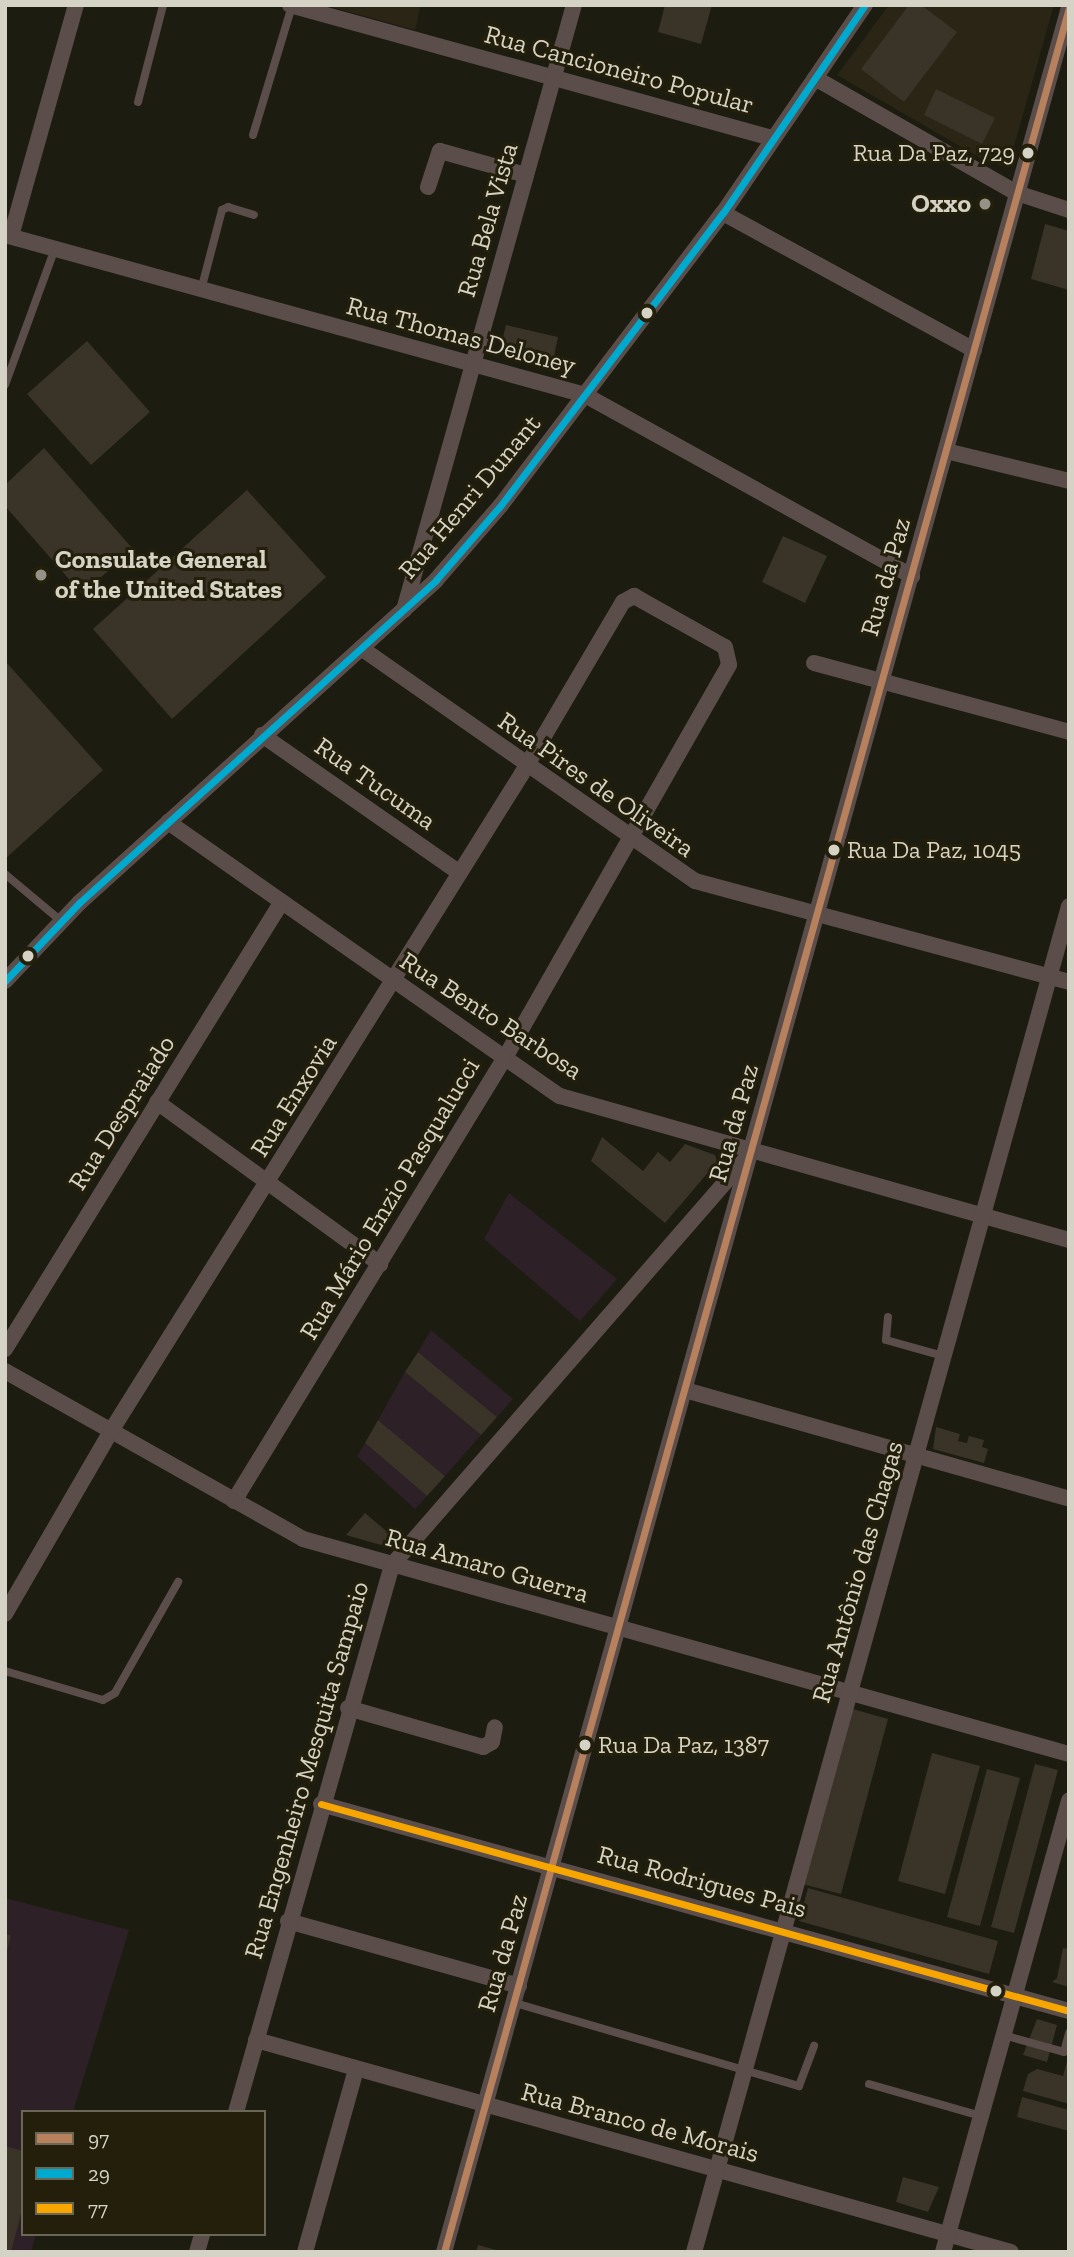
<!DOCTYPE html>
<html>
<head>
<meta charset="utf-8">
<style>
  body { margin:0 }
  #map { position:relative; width:1074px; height:2257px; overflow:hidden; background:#1d1c11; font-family:"Zilla Slab",serif }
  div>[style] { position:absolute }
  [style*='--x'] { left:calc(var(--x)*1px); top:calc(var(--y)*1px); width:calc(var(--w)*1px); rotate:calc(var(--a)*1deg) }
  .commercial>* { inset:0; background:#2d2027 }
  .education>* { inset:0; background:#2a2514 }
  .building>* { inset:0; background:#3a3328 }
  .service>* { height:8px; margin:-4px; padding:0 4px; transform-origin:4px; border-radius:4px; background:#5a4d4a }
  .minor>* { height:16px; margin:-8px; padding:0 8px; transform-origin:8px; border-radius:8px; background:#5a4d4a }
  .bus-1>* { height:7px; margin:-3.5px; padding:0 3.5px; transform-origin:3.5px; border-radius:3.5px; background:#b6815c }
  .bus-2>* { height:7px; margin:-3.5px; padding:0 3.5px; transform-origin:3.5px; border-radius:3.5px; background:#00a9ce }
  .bus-3>* { height:7px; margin:-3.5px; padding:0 3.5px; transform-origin:3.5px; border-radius:3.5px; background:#f7a600 }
  .dots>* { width:19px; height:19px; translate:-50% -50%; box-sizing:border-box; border:4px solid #231f0b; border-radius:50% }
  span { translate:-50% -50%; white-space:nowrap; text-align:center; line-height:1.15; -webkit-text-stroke:6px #231f0b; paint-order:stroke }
  .bus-label { font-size:24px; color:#d5d3c6 }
  .right { translate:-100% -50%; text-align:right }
  .left { translate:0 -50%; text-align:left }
  .street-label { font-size:26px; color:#d5d3c6 }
  .poi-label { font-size:26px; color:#d5d3c6; font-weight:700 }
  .frame { position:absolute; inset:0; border:7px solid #d5d3c6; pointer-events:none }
  .legend { position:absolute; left:21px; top:2110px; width:245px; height:126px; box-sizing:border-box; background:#231f0b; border:2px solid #6a6756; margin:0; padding:9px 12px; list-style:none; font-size:21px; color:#d5d3c6 }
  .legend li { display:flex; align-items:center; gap:14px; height:35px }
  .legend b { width:35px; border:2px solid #6a6756 }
</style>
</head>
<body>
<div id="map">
  <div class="commercial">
    <i style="clip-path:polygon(509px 1193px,617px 1279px,580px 1321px,484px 1239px)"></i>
    <i style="clip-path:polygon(431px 1330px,513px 1399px,497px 1417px,418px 1352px)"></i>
    <i style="clip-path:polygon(405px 1372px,481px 1435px,445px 1476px,378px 1420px)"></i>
    <i style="clip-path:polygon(365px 1443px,427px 1496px,415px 1509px,357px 1456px)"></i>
    <i style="clip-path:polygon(5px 1898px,129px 1930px,73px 2112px,23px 2112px,23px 2234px,36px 2234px,31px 2252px,5px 2252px)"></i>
  </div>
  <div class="education">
    <i style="clip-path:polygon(324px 5px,421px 5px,415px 30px)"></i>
    <i style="clip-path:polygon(889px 5px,1054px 5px,1008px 168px,982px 159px,837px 75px)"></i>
  </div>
  <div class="building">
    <i style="clip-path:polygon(665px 5px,712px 5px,701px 44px,658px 32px)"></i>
    <i style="clip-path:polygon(909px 5px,921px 5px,957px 32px,904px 102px,861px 69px)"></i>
    <i style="clip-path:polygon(936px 89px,995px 118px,982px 144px,924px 115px)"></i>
    <i style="clip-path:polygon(1045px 224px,1069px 231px,1069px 290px,1031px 279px)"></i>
    <i style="clip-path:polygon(506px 325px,558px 337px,552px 366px,499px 353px)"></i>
    <i style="clip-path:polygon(87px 341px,150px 412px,91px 465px,27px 394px)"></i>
    <i style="clip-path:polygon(44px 448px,133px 549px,82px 594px,5px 506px,5px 485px)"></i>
    <i style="clip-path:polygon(247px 490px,326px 577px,172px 719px,93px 629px)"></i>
    <i style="clip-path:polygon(783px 536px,827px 556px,805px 603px,762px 582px)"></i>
    <i style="clip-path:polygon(5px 661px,103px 770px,5px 859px)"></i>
    <i style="clip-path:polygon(602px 1137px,643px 1171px,658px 1152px,670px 1162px,685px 1144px,715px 1155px,717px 1162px,665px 1223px,591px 1161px)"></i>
    <i style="clip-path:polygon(418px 1352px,497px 1417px,481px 1435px,405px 1372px)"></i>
    <i style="clip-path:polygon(378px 1420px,445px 1476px,427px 1496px,365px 1443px)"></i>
    <i style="clip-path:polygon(936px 1427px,960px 1434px,958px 1441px,967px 1443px,969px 1436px,984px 1440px,982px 1447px,988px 1449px,984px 1463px,933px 1449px)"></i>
    <i style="clip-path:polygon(365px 1513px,392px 1536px,381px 1545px,346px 1535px)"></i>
    <i style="clip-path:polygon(849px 1708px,888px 1719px,841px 1894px,802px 1884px)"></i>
    <i style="clip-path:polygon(932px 1753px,980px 1766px,945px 1894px,898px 1881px)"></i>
    <i style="clip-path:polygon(1035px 1764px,1058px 1770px,1014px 1933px,991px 1927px)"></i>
    <i style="clip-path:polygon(987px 1769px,1020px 1778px,980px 1926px,947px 1917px)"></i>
    <i style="clip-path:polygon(808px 1888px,998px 1941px,989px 1974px,799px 1921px)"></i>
    <i style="clip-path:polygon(5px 1934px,11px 1935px,6px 1955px,5px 1954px)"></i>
    <i style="clip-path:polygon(1063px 1948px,1069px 1949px,1069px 1987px,1052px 1982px,1057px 1978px)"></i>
    <i style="clip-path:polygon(1037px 2019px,1057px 2025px,1047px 2062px,1023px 2055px)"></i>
    <i style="clip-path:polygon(1068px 2058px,1069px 2104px,1023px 2091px,1028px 2074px,1037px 2069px,1063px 2076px)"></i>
    <i style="clip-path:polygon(1022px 2097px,1069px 2110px,1069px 2131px,1017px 2117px)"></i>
    <i style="clip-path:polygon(5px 2146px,23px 2151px,23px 2206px,11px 2252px,5px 2252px)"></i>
    <i style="clip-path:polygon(903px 2177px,939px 2187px,928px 2212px,896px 2202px)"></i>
    <i style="clip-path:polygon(478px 2245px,500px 2251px,500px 2252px,476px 2252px)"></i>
  </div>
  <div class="service">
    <i style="--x:138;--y:102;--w:100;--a:-75.5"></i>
    <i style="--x:253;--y:135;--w:135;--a:-73.2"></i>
    <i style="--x:201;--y:290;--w:83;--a:-75.3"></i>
    <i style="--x:222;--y:210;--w:7;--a:-27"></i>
    <i style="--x:228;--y:207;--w:27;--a:17"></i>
    <i style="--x:5;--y:385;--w:146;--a:-69.9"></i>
    <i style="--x:5;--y:874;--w:73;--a:40"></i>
    <i style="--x:888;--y:1317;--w:23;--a:95"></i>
    <i style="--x:886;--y:1340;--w:59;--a:15.7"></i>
    <i style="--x:5;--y:1671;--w:102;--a:16.5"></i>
    <i style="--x:103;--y:1700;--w:14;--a:-30"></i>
    <i style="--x:115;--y:1693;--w:128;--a:-60.4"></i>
    <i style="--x:515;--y:2003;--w:296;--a:16.3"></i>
    <i style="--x:799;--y:2086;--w:43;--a:-69.4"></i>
    <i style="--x:1003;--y:2035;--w:63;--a:15.6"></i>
    <i style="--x:1064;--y:2052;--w:20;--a:-75"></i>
    <i style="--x:869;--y:2084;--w:116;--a:15.9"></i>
  </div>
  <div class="minor">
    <i style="--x:290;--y:5;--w:500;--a:15.43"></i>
    <i style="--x:815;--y:78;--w:232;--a:29.7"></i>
    <i style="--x:1017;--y:193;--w:55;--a:18.1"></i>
    <i style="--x:428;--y:187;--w:38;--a:-72"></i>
    <i style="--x:440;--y:151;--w:89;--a:15.6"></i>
    <i style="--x:723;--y:213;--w:286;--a:28.6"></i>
    <i style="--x:5;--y:235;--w:602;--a:15.42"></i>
    <i style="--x:585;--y:395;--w:374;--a:29"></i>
    <i style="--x:11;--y:236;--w:240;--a:-74.3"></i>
    <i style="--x:946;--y:451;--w:127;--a:13.7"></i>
    <i style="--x:404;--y:610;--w:628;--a:-74.31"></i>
    <i style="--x:361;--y:648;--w:407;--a:34.9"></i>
    <i style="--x:695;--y:881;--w:387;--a:15.1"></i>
    <i style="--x:814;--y:663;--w:264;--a:15.1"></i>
    <i style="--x:262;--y:735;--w:241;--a:34.9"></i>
    <i style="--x:168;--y:822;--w:478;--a:35"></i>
    <i style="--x:560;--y:1096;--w:529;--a:15.8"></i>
    <i style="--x:5;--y:981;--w:108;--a:-46.5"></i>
    <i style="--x:79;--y:903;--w:481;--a:-42.1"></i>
    <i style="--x:436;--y:580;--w:99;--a:-49.1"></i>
    <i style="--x:501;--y:505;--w:367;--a:-52.8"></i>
    <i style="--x:723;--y:213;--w:252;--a:-55.7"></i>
    <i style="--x:157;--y:1102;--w:276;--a:36"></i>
    <i style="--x:5;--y:1349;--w:524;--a:-58.25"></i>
    <i style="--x:5;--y:1371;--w:342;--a:29.4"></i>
    <i style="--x:303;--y:1539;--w:796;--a:15.68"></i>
    <i style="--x:685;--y:1390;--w:399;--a:15.8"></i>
    <i style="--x:5;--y:1614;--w:211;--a:-59.9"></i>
    <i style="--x:111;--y:1431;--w:774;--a:-57.99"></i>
    <i style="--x:521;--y:775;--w:201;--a:-59.5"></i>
    <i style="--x:623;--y:602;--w:13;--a:-29"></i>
    <i style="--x:634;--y:596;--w:104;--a:29.3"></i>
    <i style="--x:725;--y:647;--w:18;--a:77"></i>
    <i style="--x:729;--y:665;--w:454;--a:119.7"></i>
    <i style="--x:504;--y:1059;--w:518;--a:121.42"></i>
    <i style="--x:348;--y:1708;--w:141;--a:16.1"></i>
    <i style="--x:483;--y:1747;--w:10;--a:-29"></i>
    <i style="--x:492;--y:1742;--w:15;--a:-79"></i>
    <i style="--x:321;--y:1804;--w:776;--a:15.47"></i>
    <i style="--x:288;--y:1921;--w:240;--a:15.7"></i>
    <i style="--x:256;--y:2040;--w:784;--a:15.68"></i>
    <i style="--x:236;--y:2112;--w:569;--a:-74.08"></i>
    <i style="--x:392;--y:1565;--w:542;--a:-48.96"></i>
    <i style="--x:197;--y:2252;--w:19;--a:-74"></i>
    <i style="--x:305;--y:2252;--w:190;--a:-74.4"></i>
    <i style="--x:444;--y:2252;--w:2330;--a:-74.44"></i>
    <i style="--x:694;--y:2252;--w:1397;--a:-74.43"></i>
    <i style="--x:943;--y:2252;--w:469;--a:-74.4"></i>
  </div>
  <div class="bus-1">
    <i style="--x:444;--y:2252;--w:2330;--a:-74.44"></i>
  </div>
  <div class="bus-2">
    <i style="--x:5;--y:981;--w:108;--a:-46.5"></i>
    <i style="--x:79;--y:903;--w:481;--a:-42.1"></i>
    <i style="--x:436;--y:580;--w:99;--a:-49.1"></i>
    <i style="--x:501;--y:505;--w:367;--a:-52.8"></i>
    <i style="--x:723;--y:213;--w:252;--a:-55.7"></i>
  </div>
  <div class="bus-3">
    <i style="--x:321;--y:1804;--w:776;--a:15.47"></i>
  </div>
  <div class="dots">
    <i style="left:1028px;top:153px;background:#d5d3c6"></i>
    <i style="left:985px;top:204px;background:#959387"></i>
    <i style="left:647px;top:313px;background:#d5d3c6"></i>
    <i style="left:41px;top:575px;background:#959387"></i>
    <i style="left:834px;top:850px;background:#d5d3c6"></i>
    <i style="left:28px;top:956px;background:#d5d3c6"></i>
    <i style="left:585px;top:1745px;background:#d5d3c6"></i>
    <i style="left:996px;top:1991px;background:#d5d3c6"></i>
  </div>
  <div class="bus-label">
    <span class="right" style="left:1015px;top:153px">Rua Da Paz, 729</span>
    <span class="left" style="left:847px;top:850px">Rua Da Paz, 1045</span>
    <span class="left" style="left:598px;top:1745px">Rua Da Paz, 1387</span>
  </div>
  <div class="street-label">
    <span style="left:619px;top:70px;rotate:15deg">Rua Cancioneiro Popular</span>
    <span style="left:488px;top:220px;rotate:-74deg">Rua Bela Vista</span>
    <span style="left:461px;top:336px;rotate:15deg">Rua Thomas Deloney</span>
    <span style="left:470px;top:497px;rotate:-50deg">Rua Henri Dunant</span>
    <span style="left:886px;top:577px;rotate:-74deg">Rua da Paz</span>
    <span style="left:375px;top:784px;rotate:35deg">Rua Tucuma</span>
    <span style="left:596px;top:785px;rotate:35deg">Rua Pires de Oliveira</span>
    <span style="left:491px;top:1016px;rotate:33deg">Rua Bento Barbosa</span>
    <span style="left:294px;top:1096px;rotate:-58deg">Rua Enxovia</span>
    <span style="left:122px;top:1113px;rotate:-58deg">Rua Despraiado</span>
    <span style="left:734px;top:1123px;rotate:-74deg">Rua da Paz</span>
    <span style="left:390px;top:1199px;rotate:-59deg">Rua Mário Enzio Pasqualucci</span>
    <span style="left:487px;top:1566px;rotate:16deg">Rua Amaro Guerra</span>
    <span style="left:858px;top:1572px;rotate:-74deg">Rua Antônio das Chagas</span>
    <span style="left:307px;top:1770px;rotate:-74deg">Rua Engenheiro Mesquita Sampaio</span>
    <span style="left:702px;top:1882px;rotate:15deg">Rua Rodrigues Pais</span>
    <span style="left:503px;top:1953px;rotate:-74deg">Rua da Paz</span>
    <span style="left:640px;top:2123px;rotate:15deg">Rua Branco de Morais</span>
  </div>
  <div class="poi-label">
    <span class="right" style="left:971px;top:204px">Oxxo</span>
    <span class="left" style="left:55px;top:575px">Consulate General<br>of the United States</span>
  </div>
  <div class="frame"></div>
  <ul class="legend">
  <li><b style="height:9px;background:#b6815c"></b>97</li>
  <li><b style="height:9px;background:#00a9ce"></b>29</li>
  <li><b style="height:9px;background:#f7a600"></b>77</li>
  </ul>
</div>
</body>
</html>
